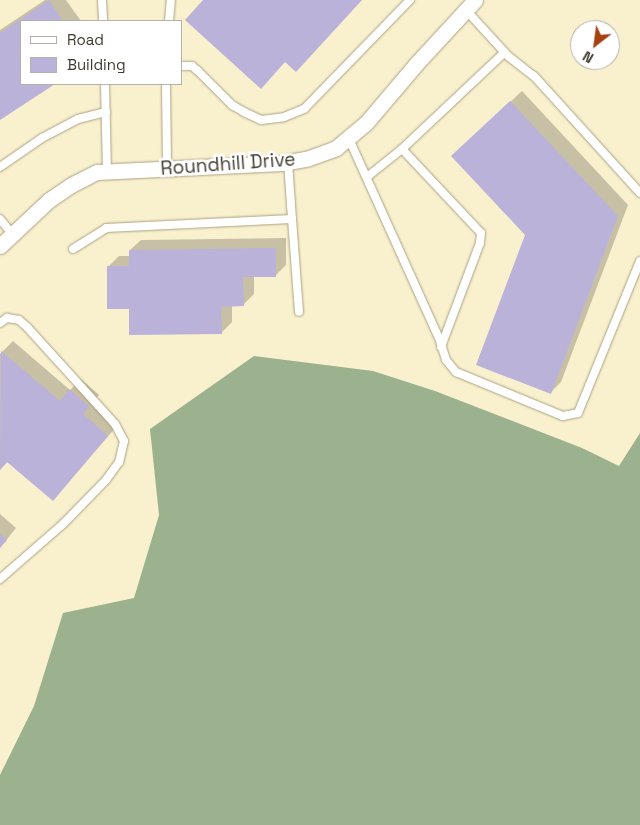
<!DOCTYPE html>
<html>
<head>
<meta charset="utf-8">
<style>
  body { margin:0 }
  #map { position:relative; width:640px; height:825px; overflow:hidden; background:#f9f0ce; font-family:"Space Grotesk",sans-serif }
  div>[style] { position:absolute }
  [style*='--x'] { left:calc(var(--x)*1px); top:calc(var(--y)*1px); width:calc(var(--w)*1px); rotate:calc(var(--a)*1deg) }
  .forest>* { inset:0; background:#9cb18e }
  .shadow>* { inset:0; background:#0003 }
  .building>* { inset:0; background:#bab2d8 }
  .roads { filter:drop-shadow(0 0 1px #aba282) drop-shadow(0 0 1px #aba282) }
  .lane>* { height:8px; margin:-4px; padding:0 4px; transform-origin:4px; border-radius:4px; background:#fff }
  .street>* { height:15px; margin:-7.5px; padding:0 7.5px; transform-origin:7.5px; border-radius:7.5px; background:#fff }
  span { translate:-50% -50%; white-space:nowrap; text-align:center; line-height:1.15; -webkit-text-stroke:5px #fff; paint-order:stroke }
  .street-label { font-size:19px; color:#3f3b2e }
  .legend { position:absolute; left:20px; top:20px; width:162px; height:65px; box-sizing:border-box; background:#fff; border:1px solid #b2b1ab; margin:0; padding:6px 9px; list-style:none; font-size:15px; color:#3f3b2e }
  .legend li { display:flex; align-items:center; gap:10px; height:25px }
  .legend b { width:25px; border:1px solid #b2b1ab }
  .north { position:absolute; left:570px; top:20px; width:50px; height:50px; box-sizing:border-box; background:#fff; border:1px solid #b2b1ab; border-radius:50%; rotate:210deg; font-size:14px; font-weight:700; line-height:20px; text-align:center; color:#3f3b2e }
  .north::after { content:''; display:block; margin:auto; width:18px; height:22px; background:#a64111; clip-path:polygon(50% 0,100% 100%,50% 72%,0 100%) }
</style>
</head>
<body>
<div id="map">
  <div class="forest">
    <i style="clip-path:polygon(254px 356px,373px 371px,435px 391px,582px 448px,619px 466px,640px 433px,640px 825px,0 825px,0 775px,34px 706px,63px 613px,134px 598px,159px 515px,150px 429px)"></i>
  </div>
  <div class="shadow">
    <i style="clip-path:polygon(45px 0,66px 0,81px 21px,21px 21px,21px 84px,52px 84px,0 119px,0 30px)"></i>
    <i style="clip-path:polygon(522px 91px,628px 205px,561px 382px,550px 393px,526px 234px,464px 145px)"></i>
    <i style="clip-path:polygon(286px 238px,286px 265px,275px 276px,254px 276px,254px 294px,243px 305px,232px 305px,232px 322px,221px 333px,108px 267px,119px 256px,130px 256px,130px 250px,141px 240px)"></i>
    <i style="clip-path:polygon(13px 341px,70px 390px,81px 379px,99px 395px,92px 403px,118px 425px,53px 499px,8px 461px,0 470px,0 354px)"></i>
    <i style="clip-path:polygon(0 514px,16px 528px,0 548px)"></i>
  </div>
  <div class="building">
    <i style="clip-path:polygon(49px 0,63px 21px,21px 21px,21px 84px,55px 84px,0 120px,0 33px)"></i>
    <i style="clip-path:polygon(203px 0,362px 0,296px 72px,285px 62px,261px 89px,185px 20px)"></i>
    <i style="clip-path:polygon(510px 101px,618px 216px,551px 394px,476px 365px,525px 235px,451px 156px)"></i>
    <i style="clip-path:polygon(276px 248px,276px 277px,243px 277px,244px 306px,221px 307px,222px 334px,129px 335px,129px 309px,107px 309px,107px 266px,129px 266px,129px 250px)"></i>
    <i style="clip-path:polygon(1px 351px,60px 401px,69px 389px,89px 406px,83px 414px,108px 436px,53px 501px,7px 462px,0 470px)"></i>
    <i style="clip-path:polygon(0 534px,7px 540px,0 548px)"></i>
  </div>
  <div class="roads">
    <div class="lane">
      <i style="--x:102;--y:0;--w:21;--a:87"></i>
      <i style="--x:466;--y:10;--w:62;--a:47.6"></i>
      <i style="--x:508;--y:56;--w:33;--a:38"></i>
      <i style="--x:534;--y:76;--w:158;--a:47.8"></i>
      <i style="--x:169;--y:21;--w:21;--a:-85"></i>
      <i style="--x:181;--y:66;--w:11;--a:0"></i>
      <i style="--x:192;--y:66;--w:8;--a:40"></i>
      <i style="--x:198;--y:71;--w:48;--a:45"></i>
      <i style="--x:232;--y:105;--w:16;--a:30"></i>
      <i style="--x:246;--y:113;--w:17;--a:25"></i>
      <i style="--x:261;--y:120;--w:23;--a:-7"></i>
      <i style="--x:284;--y:117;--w:22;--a:-22"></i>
      <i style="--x:304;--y:109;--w:152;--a:-45.8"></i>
      <i style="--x:105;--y:84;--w:87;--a:88.7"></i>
      <i style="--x:166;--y:84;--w:85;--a:89.3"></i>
      <i style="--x:349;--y:139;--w:218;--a:65.7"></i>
      <i style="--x:439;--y:338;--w:23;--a:72"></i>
      <i style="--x:446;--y:360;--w:16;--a:50"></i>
      <i style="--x:456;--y:372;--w:116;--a:22.4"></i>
      <i style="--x:563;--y:416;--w:15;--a:-11"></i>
      <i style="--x:578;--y:413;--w:164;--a:-67.8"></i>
      <i style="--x:402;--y:149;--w:115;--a:46.8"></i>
      <i style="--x:481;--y:233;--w:10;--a:96"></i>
      <i style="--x:480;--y:243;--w:111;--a:110.6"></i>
      <i style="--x:0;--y:167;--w:51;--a:-34.6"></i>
      <i style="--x:42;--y:138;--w:41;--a:-27.8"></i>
      <i style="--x:78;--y:119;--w:29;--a:-14"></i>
      <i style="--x:367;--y:177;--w:45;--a:-38.7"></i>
      <i style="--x:402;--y:149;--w:140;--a:-43.3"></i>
      <i style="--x:0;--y:219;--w:19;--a:51"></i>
      <i style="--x:292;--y:219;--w:93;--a:85.7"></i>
      <i style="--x:73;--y:249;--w:39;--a:-32"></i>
      <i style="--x:106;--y:228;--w:186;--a:-2.8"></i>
      <i style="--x:292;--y:219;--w:57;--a:-94"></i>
      <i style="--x:0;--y:323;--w:9;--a:-36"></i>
      <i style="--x:7;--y:318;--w:12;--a:9"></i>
      <i style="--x:19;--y:320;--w:11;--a:41"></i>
      <i style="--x:27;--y:327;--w:131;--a:47.8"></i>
      <i style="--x:115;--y:424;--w:19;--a:62"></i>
      <i style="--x:124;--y:441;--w:22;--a:103"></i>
      <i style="--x:119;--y:462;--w:22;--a:126"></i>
      <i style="--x:106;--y:480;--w:62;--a:134.3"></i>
      <i style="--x:63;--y:524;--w:84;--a:138.9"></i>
    </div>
    <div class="street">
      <i style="--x:0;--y:246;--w:67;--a:-43.2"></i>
      <i style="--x:49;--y:200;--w:27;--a:-34"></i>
      <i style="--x:71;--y:185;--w:29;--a:-27"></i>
      <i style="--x:97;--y:172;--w:185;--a:-2.8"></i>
      <i style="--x:282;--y:163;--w:27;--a:-10"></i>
      <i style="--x:309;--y:158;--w:29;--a:-20"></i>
      <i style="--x:336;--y:148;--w:39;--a:-40"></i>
      <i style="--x:366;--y:123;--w:77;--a:-49.7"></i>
      <i style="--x:416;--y:64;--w:87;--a:-47.3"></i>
    </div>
  </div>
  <div class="street-label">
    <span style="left:228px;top:164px;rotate:-4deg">Roundhill Drive</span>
  </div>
  <ul class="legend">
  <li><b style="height:6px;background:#fff"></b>Road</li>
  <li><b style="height:14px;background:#bab2d8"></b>Building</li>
  </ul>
  <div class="north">N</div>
</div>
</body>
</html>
